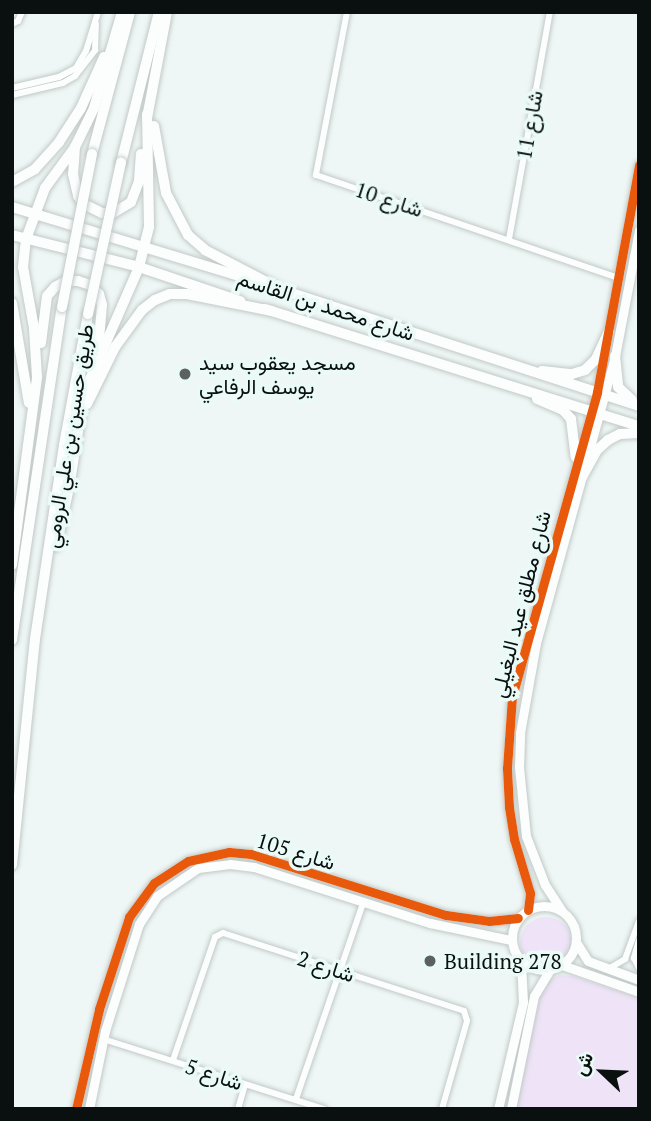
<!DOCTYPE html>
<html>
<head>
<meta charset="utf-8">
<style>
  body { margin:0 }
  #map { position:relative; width:651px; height:1121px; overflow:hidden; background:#eef7f5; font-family:"PT Serif",Vazirmatn,serif }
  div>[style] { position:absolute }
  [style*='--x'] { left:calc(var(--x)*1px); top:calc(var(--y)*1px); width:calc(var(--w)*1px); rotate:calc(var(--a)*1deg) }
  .green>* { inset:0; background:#eee3f7 }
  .round { border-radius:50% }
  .roads { filter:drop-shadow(0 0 2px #c2c9c7) drop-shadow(0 0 2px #c2c9c7) }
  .street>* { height:6px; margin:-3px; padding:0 3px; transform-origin:3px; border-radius:3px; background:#fcfefe }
  .secondary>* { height:9px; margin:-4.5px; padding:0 4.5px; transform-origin:4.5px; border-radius:4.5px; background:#fcfefe }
  .secondary>.ring { margin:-4.5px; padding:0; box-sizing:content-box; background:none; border:9px solid #fcfefe; border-radius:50% }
  .primary>* { height:10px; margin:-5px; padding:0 5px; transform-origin:5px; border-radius:5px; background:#fcfefe }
  .highway>* { height:10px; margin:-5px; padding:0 5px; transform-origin:5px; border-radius:5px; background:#fcfefe }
  .bridges { filter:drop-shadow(0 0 2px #c2c9c7) drop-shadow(0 0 2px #c2c9c7) }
  .highway-bridge>* { height:10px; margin:-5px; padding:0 5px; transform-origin:5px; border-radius:5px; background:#fcfefe }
  .cycleway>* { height:9px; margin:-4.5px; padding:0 4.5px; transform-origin:4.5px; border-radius:4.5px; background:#e8590c }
  .dots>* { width:19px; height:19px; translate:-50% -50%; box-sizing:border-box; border:4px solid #eafbf7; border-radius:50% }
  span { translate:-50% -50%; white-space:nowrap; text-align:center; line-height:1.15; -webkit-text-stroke:7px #eafbf7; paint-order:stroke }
  .street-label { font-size:21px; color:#0a100f }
  .poi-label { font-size:21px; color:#0a100f }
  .left { translate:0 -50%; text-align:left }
  .frame { position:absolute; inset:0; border:14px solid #0a100f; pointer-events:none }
  .north { position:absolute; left:567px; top:1037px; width:70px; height:70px; -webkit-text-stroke:5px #eafbf7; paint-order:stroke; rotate:293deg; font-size:19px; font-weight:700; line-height:28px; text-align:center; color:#0a100f }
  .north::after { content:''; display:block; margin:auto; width:24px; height:32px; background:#0a100f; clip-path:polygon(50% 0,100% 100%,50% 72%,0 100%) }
</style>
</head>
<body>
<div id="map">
  <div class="green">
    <i class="round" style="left:520px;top:917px;width:52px;height:52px"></i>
    <i style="clip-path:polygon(560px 975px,573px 976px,639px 998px,639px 1109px,515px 1109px,540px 991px,549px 980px)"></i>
  </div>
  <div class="roads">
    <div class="street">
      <i style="--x:347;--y:12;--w:166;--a:100.8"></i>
      <i style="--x:316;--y:175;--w:320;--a:18.8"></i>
      <i style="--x:12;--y:24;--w:7;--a:-27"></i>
      <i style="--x:18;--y:21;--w:10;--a:-66"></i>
      <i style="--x:12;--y:88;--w:48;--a:-13.2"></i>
      <i style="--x:59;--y:77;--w:19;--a:-28"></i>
      <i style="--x:76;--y:68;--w:20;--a:-60"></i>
      <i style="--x:86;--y:51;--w:41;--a:-72.9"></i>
      <i style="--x:12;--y:95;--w:52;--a:-13.2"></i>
      <i style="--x:63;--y:83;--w:14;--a:-30"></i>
      <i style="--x:75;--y:76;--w:33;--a:-52"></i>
      <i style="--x:95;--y:50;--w:26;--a:-88"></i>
      <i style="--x:509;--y:239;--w:231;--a:-79.8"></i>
      <i style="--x:639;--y:940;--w:19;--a:106"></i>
      <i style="--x:634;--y:958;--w:11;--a:63"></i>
      <i style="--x:608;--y:969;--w:20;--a:-30"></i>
      <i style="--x:625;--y:959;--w:40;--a:-69.8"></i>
      <i style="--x:103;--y:1039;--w:232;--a:17.6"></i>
      <i style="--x:173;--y:1060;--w:130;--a:-71.1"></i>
      <i style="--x:215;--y:937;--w:9;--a:-27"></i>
      <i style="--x:223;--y:933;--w:253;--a:17.9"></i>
      <i style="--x:464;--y:1011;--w:10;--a:73"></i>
      <i style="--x:467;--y:1021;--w:91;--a:105.9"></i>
      <i style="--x:296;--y:1099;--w:207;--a:-71.1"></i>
      <i style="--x:238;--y:1109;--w:25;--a:-74"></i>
    </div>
    <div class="secondary">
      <i class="ring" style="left:512px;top:906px;width:55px;height:55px"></i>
      <i style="--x:528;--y:910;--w:17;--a:-83"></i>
      <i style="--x:530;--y:893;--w:56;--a:-106.5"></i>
      <i style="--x:514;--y:839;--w:32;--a:-99"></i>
      <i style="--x:509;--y:807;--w:39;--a:-93"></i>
      <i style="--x:507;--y:768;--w:71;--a:-86"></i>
      <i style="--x:512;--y:697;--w:317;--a:-74.4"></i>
      <i style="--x:597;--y:392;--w:231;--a:-79.5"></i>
      <i style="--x:562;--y:911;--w:31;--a:-123"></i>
      <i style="--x:545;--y:885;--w:53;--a:-111.2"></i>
      <i style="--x:526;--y:836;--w:69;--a:-95.8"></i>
      <i style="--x:519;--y:767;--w:34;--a:-88"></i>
      <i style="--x:520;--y:733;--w:91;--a:-79.9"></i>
      <i style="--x:536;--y:643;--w:298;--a:-74.6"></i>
      <i style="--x:615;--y:356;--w:128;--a:-79.2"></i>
      <i style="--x:576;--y:942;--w:22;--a:58"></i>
      <i style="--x:588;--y:961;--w:54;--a:20.4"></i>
      <i style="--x:562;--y:965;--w:82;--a:19.3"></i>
      <i style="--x:76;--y:1109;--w:103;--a:-77"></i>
      <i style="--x:99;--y:1009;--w:97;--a:-71.9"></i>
      <i style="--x:129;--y:917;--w:42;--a:-53.7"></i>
      <i style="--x:154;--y:883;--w:40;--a:-32.9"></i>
      <i style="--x:188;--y:861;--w:42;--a:-12.4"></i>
      <i style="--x:229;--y:852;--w:22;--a:5"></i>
      <i style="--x:251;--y:854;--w:204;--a:17.4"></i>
      <i style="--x:446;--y:915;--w:43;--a:7.9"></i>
      <i style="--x:489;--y:921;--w:29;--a:-6"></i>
      <i style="--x:89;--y:1109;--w:80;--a:-78.4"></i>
      <i style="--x:105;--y:1031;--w:112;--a:-72.4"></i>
      <i style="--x:139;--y:924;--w:33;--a:-57"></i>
      <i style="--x:157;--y:896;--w:50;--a:-34.3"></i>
      <i style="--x:198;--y:868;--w:32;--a:-7"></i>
      <i style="--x:230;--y:864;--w:24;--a:7"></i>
      <i style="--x:254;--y:867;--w:185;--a:17.7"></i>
      <i style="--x:430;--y:923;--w:83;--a:11.9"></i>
      <i style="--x:498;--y:1109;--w:110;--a:-76.8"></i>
      <i style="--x:523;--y:1002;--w:40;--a:-92.9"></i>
      <i style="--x:511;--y:1109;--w:115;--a:-78.5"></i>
      <i style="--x:534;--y:996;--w:29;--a:-59"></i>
    </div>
    <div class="primary">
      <i style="--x:12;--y:207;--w:258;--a:16.9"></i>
      <i style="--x:12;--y:235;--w:131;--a:14.1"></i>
      <i style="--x:139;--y:267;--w:107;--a:18.6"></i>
      <i style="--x:273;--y:287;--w:385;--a:18"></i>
      <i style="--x:265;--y:309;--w:392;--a:17.4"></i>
      <i style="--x:615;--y:356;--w:31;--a:84"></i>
      <i style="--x:618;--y:387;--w:19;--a:43"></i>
      <i style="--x:542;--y:371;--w:30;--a:6"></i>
      <i style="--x:572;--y:374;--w:14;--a:-17"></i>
      <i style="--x:585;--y:370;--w:16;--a:-45"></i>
      <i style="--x:596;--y:359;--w:31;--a:-65"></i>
      <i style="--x:537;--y:399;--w:28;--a:23"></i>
      <i style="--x:563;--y:410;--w:12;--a:48"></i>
      <i style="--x:571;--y:419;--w:38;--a:83"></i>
      <i style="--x:581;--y:479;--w:33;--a:-61"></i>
      <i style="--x:597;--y:450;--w:15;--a:-42"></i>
      <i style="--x:608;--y:440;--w:13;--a:-27"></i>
      <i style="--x:620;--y:434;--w:19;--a:-3"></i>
    </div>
    <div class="highway">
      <i style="--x:147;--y:118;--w:108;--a:-79.3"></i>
      <i style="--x:154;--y:126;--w:68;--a:79.8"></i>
      <i style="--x:166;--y:193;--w:47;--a:62.4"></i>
      <i style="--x:188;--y:235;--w:23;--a:41"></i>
      <i style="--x:205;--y:250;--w:82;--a:27.5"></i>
      <i style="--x:75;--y:147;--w:27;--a:94"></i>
      <i style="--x:73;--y:174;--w:23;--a:77"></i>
      <i style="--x:78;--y:196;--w:10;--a:53"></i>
      <i style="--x:84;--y:204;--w:20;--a:27"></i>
      <i style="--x:102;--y:213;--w:11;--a:0"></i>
      <i style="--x:113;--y:213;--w:21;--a:-31"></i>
      <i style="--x:131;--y:202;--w:22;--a:-69"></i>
      <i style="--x:139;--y:181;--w:27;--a:-86"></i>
      <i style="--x:92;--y:154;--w:147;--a:-75"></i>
      <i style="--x:121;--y:163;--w:156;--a:-75.9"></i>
      <i style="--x:12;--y:182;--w:26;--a:-29"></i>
      <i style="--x:35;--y:169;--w:36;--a:-48"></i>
      <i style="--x:59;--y:142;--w:40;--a:-57.1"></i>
      <i style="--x:81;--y:108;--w:56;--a:-65.7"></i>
      <i style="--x:12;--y:303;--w:101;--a:80.4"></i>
      <i style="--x:41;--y:343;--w:47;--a:-82.7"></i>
      <i style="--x:47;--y:296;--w:12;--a:-48"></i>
      <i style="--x:55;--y:287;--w:13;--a:-29"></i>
      <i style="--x:66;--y:281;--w:12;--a:0"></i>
      <i style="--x:78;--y:281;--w:13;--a:18"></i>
      <i style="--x:90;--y:285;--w:13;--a:45"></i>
      <i style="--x:99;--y:294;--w:11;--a:75"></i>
      <i style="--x:102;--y:305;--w:38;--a:95"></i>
      <i style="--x:87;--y:404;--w:64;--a:-63.8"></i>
      <i style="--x:115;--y:347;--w:46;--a:-53.9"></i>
      <i style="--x:142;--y:310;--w:16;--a:-38"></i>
      <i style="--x:155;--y:300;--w:16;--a:-22"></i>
      <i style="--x:170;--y:294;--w:17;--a:0"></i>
      <i style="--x:187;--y:294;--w:87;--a:11.3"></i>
      <i style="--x:56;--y:546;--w:59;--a:-77.4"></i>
      <i style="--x:69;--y:488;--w:96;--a:-81"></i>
      <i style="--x:84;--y:393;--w:137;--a:-66.4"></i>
      <i style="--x:139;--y:267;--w:41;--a:-76"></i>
      <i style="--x:149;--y:227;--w:113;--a:-91"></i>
      <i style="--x:12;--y:565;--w:190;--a:-82.4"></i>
      <i style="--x:37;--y:377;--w:49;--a:-93.5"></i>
      <i style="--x:34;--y:328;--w:62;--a:-100.2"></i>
      <i style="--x:23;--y:267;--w:28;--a:-84"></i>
      <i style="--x:26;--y:239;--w:54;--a:-69.6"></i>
      <i style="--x:45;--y:188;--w:51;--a:-53.8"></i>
      <i style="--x:75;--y:147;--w:43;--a:-64"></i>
      <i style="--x:94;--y:108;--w:100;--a:-73.7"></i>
      <i style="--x:12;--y:640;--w:337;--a:-81.5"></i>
      <i style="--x:12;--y:865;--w:227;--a:-84.2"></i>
      <i style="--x:35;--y:639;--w:196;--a:-81.5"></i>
      <i style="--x:64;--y:445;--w:133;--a:-79.6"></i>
    </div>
  </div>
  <div class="bridges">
    <div class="highway-bridge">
      <i style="--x:62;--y:307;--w:156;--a:-78.9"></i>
      <i style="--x:88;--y:314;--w:155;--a:-77.7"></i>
    </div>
  </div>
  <div class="cycleway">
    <i style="--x:528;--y:910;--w:17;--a:-83"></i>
    <i style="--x:530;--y:893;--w:56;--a:-106.5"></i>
    <i style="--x:514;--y:839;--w:32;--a:-99"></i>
    <i style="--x:509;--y:807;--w:39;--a:-93"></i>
    <i style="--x:507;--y:768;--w:71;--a:-86"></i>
    <i style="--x:512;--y:697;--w:317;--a:-74.4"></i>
    <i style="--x:597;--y:392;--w:231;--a:-79.5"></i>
    <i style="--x:76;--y:1109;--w:103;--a:-77"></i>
    <i style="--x:99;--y:1009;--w:97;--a:-71.9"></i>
    <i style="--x:129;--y:917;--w:42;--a:-53.7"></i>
    <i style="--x:154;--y:883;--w:40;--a:-32.9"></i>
    <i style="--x:188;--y:861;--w:42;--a:-12.4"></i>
    <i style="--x:229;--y:852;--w:22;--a:5"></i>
    <i style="--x:251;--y:854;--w:204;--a:17.4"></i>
    <i style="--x:446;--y:915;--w:43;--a:7.9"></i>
    <i style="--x:489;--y:921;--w:29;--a:-6"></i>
  </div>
  <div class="dots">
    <i style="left:185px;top:374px;background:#5a6160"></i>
    <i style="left:430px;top:961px;background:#5a6160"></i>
  </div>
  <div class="street-label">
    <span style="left:529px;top:125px;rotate:-80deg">شارع 11</span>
    <span style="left:389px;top:199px;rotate:18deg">شارع 10</span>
    <span style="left:326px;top:305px;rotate:18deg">شارع محمد بن القاسم</span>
    <span style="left:68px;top:436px;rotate:-81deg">طريق حسين بن علي الرومي</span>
    <span style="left:520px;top:604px;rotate:-76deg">شارع مطلق عيد البغيلي</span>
    <span style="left:296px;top:851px;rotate:17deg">شارع 105</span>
    <span style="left:326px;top:966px;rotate:18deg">شارع 2</span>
    <span style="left:214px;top:1074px;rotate:18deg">شارع 5</span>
  </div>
  <div class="poi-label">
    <span class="left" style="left:199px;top:374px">مسجد يعقوب سيد<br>يوسف الرفاعي</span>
    <span class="left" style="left:444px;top:961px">Building 278</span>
  </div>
  <div class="frame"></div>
  <div class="north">ش</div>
</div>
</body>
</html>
